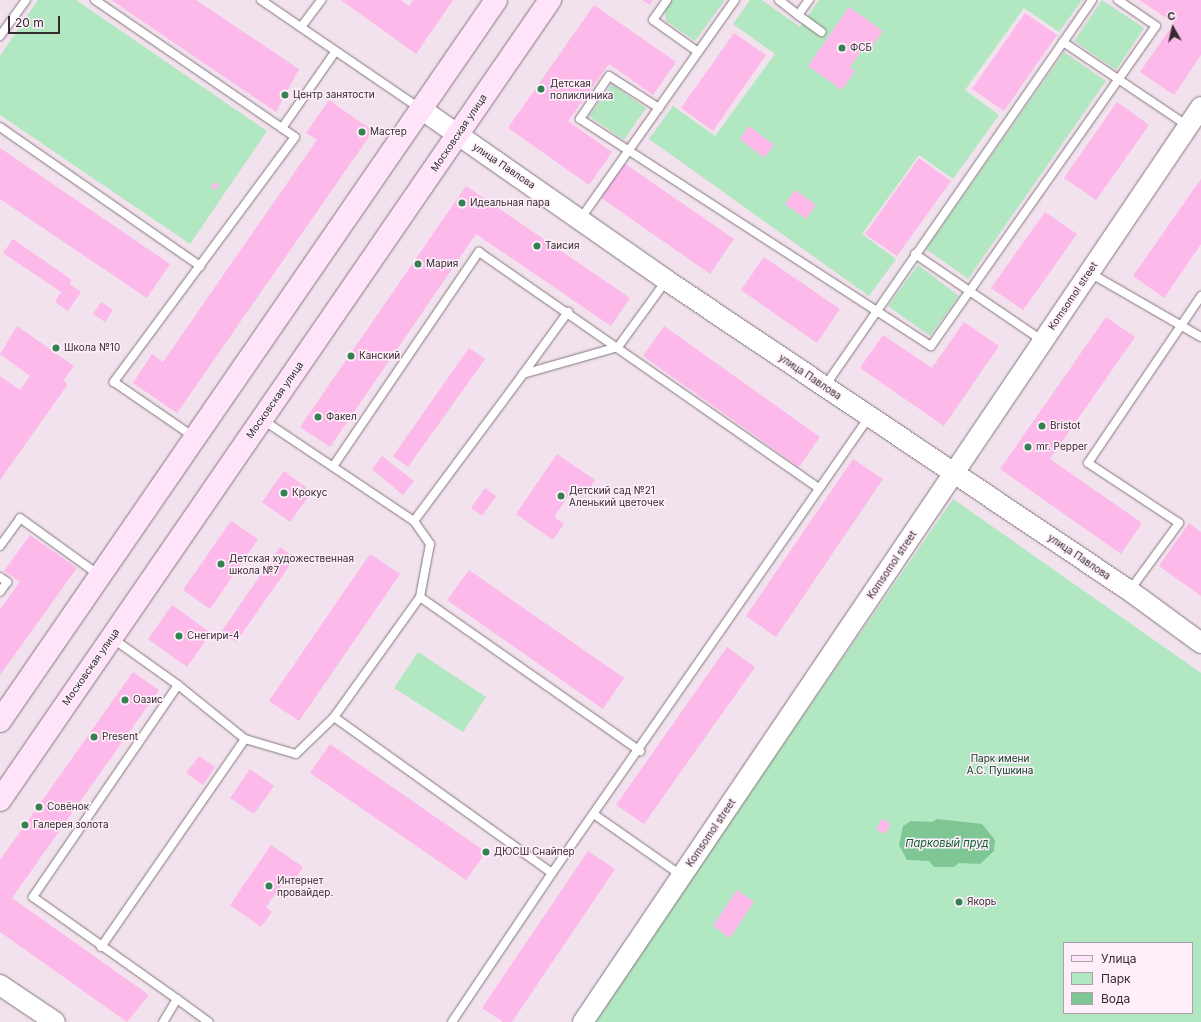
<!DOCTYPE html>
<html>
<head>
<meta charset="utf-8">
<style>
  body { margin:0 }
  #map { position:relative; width:1201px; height:1022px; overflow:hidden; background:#f1e2ed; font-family:Inter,sans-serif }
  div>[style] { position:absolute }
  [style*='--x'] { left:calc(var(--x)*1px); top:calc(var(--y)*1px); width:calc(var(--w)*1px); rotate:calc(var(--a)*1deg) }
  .green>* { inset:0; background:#b2e8c1 }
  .water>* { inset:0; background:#7fc695 }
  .building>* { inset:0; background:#fdb9ea }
  .roads { filter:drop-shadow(0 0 1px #83757e) drop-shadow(0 0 1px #83757e) }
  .service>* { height:8px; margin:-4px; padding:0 4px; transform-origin:4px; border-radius:4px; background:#fff }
  .tertiary>* { height:20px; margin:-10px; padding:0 10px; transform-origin:10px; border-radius:10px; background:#fff }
  .secondary>* { height:22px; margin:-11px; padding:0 11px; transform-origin:11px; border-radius:11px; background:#ffe3f8 }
  .dots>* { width:11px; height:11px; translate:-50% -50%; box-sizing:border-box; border:2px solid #ffeffa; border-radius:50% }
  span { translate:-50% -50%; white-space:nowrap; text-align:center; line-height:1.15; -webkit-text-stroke:3px #ffeffa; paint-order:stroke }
  .poi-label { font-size:10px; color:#322c30 }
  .left { translate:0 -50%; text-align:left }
  .street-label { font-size:10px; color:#322c30 }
  .park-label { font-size:10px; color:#023d1d }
  .water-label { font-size:11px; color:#116335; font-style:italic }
  .legend { position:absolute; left:1063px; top:942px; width:130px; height:72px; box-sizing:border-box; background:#ffeffa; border:1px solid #ada1a9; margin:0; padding:5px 7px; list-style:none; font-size:12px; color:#322c30 }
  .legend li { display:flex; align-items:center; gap:8px; height:20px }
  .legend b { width:20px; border:1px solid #ada1a9 }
  .north { position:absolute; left:1153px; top:8px; width:40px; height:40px; -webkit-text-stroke:3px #ffeffa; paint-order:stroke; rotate:352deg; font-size:11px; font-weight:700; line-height:16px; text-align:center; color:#322c30 }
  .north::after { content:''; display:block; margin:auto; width:14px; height:18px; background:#322c30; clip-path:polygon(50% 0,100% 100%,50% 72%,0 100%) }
  .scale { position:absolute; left:8px; top:16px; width:52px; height:18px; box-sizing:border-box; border:2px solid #322c30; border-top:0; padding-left:5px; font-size:12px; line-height:14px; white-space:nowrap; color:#322c30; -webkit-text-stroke:3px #ffeffa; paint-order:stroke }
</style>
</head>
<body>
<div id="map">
  <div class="green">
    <i style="clip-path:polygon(38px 0,76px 0,267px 131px,190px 244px,0 115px,0 56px)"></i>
    <i style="clip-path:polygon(672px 0,725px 0,695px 41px,666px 21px,665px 10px)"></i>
    <i style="clip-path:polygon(750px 0,762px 0,800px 27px,819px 0,1082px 0,1059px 32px,1024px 8px,965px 90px,999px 115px,953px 179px,919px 155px,862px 234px,896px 259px,869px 296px,649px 139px,673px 106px,715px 136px,775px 54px,733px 24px)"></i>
    <i style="clip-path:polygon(1102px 0,1144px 28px,1116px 70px,1074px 41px)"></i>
    <i style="clip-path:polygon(1064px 52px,1106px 81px,968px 279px,926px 249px)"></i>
    <i style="clip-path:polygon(612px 84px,646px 108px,624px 140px,589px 116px)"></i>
    <i style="clip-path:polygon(918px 265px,959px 296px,930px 336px,888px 306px)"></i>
    <i style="clip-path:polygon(evenodd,953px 499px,1201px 673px,1201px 1022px,591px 1022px,953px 499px,1064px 943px,1192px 943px,1192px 1013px,1064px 1013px,1064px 943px)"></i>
    <i style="clip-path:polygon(418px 652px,486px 697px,463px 732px,394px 688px)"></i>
  </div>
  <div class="water">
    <i style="clip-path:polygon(937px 819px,982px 824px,995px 840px,994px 851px,980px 864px,959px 863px,954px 867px,934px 867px,929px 861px,907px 860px,899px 845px,903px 826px,911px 821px,932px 822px)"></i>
  </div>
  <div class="building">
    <i style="clip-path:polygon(111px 0,196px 0,299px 69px,276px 112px)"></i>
    <i style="clip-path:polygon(341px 0,401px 0,409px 6px,413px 0,453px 0,416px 54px)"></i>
    <i style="clip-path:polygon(642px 0,653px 0,650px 5px)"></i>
    <i style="clip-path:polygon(1139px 0,1201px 0,1201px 55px,1174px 95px,1140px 72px,1174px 23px)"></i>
    <i style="clip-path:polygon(594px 5px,676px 62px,653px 95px,609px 64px,568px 121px,612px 152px,589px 185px,508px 128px)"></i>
    <i style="clip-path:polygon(849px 7px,883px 31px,870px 50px,865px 46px,857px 57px,850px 67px,855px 71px,842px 90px,808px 66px)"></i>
    <i style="clip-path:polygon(1025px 13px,1057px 35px,1004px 111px,972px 89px)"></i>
    <i style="clip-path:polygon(734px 33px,766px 55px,713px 131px,681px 108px)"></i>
    <i style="clip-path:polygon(329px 100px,373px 131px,177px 413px,133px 383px,152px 354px,163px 362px,317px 140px,306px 133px)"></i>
    <i style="clip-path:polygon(1117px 102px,1149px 125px,1096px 200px,1064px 178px)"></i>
    <i style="clip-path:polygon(749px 126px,774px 145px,764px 158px,740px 139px)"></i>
    <i style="clip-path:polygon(0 148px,170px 264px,147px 298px,0 199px)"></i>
    <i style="clip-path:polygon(919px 158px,951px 181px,897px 256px,865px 234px)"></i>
    <i style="clip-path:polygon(624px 163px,734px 239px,710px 274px,600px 197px)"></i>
    <i style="clip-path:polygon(1201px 179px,1201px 244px,1164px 298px,1133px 276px)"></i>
    <i style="clip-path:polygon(214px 182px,219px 185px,215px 190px,211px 187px)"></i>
    <i style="clip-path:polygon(466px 186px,630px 298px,611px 326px,476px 234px,330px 447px,300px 427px)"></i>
    <i style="clip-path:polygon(795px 190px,816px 205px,806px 219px,785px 204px)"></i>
    <i style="clip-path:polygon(1045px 212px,1077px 234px,1023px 310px,991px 288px)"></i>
    <i style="clip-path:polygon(13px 239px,72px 280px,69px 284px,81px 292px,68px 311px,55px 302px,61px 292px,3px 253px)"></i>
    <i style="clip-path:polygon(764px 257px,840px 309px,817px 343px,741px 290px)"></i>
    <i style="clip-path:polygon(101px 302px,113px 310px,105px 322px,93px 314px)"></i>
    <i style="clip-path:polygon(1106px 317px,1135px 337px,1050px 459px,1142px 523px,1121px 554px,1000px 469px)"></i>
    <i style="clip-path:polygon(964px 322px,999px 346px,944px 426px,860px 368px,883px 335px,932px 368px)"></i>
    <i style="clip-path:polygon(17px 326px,74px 366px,63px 381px,68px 384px,0 480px,0 376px,20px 390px,30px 376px,0 354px)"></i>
    <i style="clip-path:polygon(664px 326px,820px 437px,799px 467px,643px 356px)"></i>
    <i style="clip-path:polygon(469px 348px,485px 359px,408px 467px,393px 456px)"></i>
    <i style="clip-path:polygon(557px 454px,595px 480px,583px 497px,573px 489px,554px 517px,564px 524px,553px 540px,516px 514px)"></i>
    <i style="clip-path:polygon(382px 456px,414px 481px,403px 495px,372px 469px)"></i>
    <i style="clip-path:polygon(853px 459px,883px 479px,776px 637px,746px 616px)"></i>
    <i style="clip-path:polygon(284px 471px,312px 492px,290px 522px,262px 502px)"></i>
    <i style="clip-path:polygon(485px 488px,496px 496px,482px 516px,471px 508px)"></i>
    <i style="clip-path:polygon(231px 521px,258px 539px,210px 609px,183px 590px)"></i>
    <i style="clip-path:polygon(1189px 523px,1201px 532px,1201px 596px,1159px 566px)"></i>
    <i style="clip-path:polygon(30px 535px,77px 568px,0 675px,0 609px,20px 582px,4px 571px)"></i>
    <i style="clip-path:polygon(280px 547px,295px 558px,236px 642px,221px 632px)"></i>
    <i style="clip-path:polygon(370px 554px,400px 574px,299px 721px,269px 701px)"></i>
    <i style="clip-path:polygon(469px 570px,624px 678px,603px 709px,447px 600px)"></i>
    <i style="clip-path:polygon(172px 605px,211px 633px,187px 667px,148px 639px)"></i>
    <i style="clip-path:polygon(727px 647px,755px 667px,644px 824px,616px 805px)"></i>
    <i style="clip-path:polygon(133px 672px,159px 690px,12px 898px,149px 995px,127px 1022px,0 932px,0 860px)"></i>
    <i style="clip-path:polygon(330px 744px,486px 852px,466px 880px,310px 773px)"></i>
    <i style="clip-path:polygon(199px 756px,215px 767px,203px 785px,186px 773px)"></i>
    <i style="clip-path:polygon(250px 769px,274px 786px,254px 814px,230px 798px)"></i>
    <i style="clip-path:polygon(882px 819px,891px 824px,885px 834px,876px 829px)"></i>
    <i style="clip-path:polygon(271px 845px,303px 867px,292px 884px,285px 880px,266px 907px,272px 912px,261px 927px,230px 905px)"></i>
    <i style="clip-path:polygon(588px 851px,615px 869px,512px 1022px,503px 1022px,482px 1008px)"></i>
    <i style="clip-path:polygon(737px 890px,754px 902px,730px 938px,713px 926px)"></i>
  </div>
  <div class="roads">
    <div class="service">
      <i style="--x:95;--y:0;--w:242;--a:34.4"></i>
      <i style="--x:295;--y:137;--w:305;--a:126.5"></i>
      <i style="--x:114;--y:382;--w:97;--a:34.5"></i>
      <i style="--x:261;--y:0;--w:194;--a:34.3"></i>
      <i style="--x:667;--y:0;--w:24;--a:125"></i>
      <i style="--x:653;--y:20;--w:55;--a:35.4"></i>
      <i style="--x:779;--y:0;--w:24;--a:38"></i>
      <i style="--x:798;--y:15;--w:19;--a:-54"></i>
      <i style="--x:798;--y:15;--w:29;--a:36"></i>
      <i style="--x:301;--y:27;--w:34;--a:-53"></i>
      <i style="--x:0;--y:36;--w:44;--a:-54.2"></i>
      <i style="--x:1063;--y:42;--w:151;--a:33.9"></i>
      <i style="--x:659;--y:108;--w:59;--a:-147.4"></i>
      <i style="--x:609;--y:76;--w:52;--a:124"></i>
      <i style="--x:580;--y:119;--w:418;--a:32.9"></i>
      <i style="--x:931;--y:346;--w:391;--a:-54.9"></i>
      <i style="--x:1156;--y:26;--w:46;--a:-145.6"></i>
      <i style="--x:0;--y:127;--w:244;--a:34.8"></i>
      <i style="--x:282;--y:128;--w:93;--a:-55.1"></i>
      <i style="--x:581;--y:218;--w:267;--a:-54.8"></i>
      <i style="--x:915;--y:254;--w:155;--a:34.2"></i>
      <i style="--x:1090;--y:273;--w:128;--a:30"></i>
      <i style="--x:523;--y:374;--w:77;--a:-54"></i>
      <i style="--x:825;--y:386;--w:469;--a:-55.3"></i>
      <i style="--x:263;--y:420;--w:182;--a:33.8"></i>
      <i style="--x:414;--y:521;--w:28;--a:55"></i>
      <i style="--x:430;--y:544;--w:54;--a:100.7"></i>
      <i style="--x:420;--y:597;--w:148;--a:125.6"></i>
      <i style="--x:334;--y:465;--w:258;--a:-55.8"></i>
      <i style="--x:479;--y:252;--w:412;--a:34.8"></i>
      <i style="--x:414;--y:521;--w:183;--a:-53.4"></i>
      <i style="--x:523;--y:374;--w:99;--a:-15.9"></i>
      <i style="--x:618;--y:347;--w:82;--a:-54"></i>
      <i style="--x:0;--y:546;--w:34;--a:-54"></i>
      <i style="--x:20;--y:518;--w:97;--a:35.8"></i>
      <i style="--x:0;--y:577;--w:9;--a:36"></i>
      <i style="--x:7;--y:582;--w:12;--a:125"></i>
      <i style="--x:1130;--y:590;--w:83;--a:-53.8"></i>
      <i style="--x:1179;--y:523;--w:109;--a:-146.6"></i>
      <i style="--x:1088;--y:463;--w:202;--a:-55.9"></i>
      <i style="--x:420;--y:597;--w:269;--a:35"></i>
      <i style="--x:112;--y:638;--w:81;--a:35.5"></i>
      <i style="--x:178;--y:685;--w:257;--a:124.4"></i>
      <i style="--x:33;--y:897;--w:176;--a:35.3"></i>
      <i style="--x:177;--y:999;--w:27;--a:121"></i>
      <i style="--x:178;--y:685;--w:86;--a:38.9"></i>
      <i style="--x:595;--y:815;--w:106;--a:35"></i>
      <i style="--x:552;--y:873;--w:555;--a:-55.19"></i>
      <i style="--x:101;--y:947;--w:253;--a:-55.3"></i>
      <i style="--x:245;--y:739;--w:53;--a:16.4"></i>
      <i style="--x:296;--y:754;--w:53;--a:-44.2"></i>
      <i style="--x:334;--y:717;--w:268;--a:35.6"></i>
      <i style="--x:552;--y:873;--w:179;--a:123.9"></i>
      <i style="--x:177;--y:999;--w:39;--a:36"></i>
    </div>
    <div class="tertiary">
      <i style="--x:421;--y:109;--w:299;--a:34.9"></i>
      <i style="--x:666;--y:280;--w:559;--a:33.83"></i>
      <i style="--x:1130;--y:591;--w:88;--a:36.2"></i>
      <i style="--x:0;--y:985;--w:66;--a:33.9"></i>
      <i style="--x:583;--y:1022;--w:1104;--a:-55.96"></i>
    </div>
    <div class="secondary">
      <i style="--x:0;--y:721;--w:875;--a:-55.47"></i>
      <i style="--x:0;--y:800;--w:971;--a:-55.49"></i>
    </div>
  </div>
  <div class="dots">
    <i style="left:842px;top:48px;background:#348251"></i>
    <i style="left:541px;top:89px;background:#348251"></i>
    <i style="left:285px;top:95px;background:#348251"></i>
    <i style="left:362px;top:132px;background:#348251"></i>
    <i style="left:462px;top:203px;background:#348251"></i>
    <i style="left:537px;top:246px;background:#348251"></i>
    <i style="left:418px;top:264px;background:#348251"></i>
    <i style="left:56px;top:348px;background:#348251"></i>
    <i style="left:351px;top:356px;background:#348251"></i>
    <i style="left:318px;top:417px;background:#348251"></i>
    <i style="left:1042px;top:426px;background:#348251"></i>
    <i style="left:1028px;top:447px;background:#348251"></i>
    <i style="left:284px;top:493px;background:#348251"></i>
    <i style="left:561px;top:496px;background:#348251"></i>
    <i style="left:221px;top:564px;background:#348251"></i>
    <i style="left:179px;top:636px;background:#348251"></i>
    <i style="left:125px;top:700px;background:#348251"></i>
    <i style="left:94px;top:737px;background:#348251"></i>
    <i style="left:39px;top:807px;background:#348251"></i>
    <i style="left:25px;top:825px;background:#348251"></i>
    <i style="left:486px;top:852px;background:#348251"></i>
    <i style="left:269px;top:886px;background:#348251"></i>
    <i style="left:959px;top:902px;background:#348251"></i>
  </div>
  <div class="poi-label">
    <span class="left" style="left:850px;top:48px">ФСБ</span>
    <span class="left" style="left:550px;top:89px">Детская<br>поликлиника</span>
    <span class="left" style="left:293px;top:95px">Центр занятости</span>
    <span class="left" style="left:370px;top:132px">Мастер</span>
    <span class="left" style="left:470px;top:203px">Идеальная пара</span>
    <span class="left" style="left:545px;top:246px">Таисия</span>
    <span class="left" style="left:426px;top:264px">Мария</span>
    <span class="left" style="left:64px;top:348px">Школа №10</span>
    <span class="left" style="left:359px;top:356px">Канский</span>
    <span class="left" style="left:326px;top:417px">Факел</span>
    <span class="left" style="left:1050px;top:426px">Bristot</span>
    <span class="left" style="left:1036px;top:447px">mr. Pepper</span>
    <span class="left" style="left:569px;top:496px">Детский сад №21<br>Аленький цветочек</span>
    <span class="left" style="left:292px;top:493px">Крокус</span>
    <span class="left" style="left:229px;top:564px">Детская художественная<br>школа №7</span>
    <span class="left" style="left:187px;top:636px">Снегири-4</span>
    <span class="left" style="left:133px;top:700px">Оазис</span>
    <span class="left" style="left:102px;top:737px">Present</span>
    <span class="left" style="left:47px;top:807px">Совёнок</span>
    <span class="left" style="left:33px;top:825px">Галерея золота</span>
    <span class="left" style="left:494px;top:852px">ДЮСШ Снайпер</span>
    <span class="left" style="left:277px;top:886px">Интернет<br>провайдер.</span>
    <span class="left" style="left:967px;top:902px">Якорь</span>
  </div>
  <div class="street-label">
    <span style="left:459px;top:133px;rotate:-56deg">Московская улица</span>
    <span style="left:504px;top:166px;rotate:34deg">улица Павлова</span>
    <span style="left:1073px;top:296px;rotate:-56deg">Komsomol street</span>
    <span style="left:810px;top:377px;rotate:34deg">улица Павлова</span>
    <span style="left:275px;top:400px;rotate:-55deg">Московская улица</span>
    <span style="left:1079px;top:557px;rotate:34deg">улица Павлова</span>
    <span style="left:892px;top:565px;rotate:-56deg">Komsomol street</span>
    <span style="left:91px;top:667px;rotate:-55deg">Московская улица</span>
    <span style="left:711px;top:833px;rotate:-56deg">Komsomol street</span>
  </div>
  <div class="park-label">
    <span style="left:1000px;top:764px">Парк имени<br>А.С. Пушкина</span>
  </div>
  <div class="water-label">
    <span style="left:947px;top:843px">Парковый пруд</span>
  </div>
  <ul class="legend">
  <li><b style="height:5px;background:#ffe3f8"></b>Улица</li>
  <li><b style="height:11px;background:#b2e8c1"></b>Парк</li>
  <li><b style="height:11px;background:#7fc695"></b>Вода</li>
  </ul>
  <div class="north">С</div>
  <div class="scale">20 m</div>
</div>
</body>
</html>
